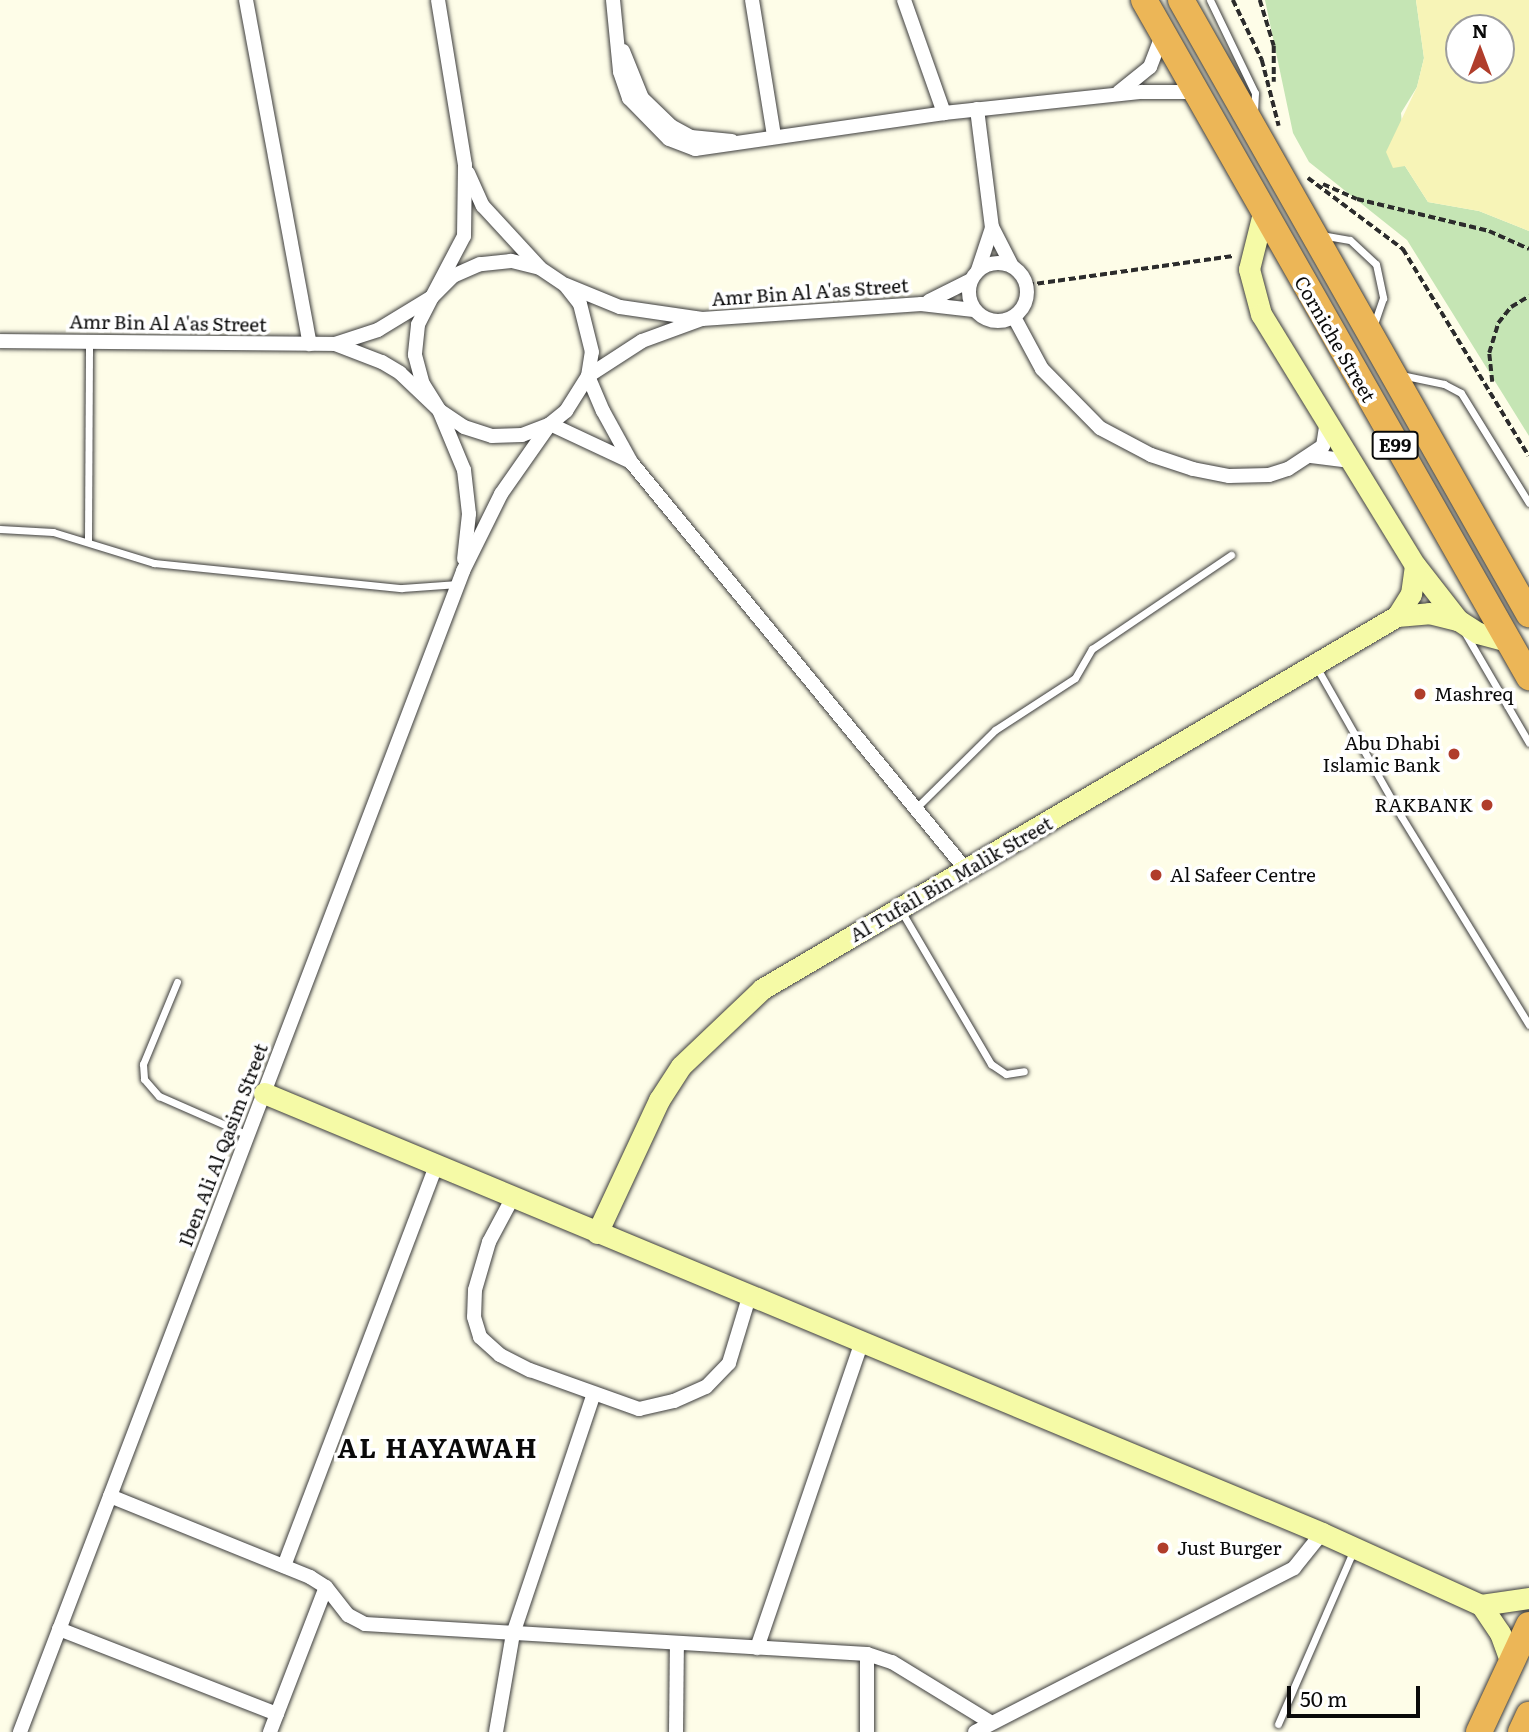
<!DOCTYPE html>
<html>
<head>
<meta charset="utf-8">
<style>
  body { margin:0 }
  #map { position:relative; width:1529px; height:1732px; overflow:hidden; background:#fefde8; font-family:Literata,serif }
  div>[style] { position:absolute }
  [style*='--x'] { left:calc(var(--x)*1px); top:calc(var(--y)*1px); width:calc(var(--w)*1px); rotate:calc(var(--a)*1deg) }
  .green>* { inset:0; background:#c5e5b4 }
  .sand>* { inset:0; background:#f7f4b7 }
  .path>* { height:3.5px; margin-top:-1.75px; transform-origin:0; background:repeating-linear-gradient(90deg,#2c2c2c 0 7px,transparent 0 10.5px) }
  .roads { filter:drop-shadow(0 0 2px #3d3d3d) drop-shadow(0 0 2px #3d3d3d) }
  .lane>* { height:7px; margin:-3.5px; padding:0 3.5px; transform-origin:3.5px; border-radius:3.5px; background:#fff }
  .street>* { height:14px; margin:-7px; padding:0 7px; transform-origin:7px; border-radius:7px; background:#fff }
  .street>.ring { margin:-7px; padding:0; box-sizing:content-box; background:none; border:14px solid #fff; border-radius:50% }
  .secondary>* { height:21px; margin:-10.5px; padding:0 10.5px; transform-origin:10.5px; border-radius:10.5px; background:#f5faa6 }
  .highway>* { height:26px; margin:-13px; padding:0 13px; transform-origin:13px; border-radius:13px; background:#ecb657 }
  .dots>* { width:19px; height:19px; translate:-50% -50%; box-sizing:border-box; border:4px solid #fff; border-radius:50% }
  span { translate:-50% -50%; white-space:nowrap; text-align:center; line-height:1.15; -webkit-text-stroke:7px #fff; paint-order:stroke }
  .shield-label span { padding:2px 5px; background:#fff; border:2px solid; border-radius:5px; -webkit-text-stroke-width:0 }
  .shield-label { font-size:18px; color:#0a0a0a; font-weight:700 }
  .street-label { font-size:19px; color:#0a0a0a }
  .poi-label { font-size:19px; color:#0a0a0a }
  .left { translate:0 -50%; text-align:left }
  .right { translate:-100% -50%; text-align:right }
  .district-label { font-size:26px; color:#0a0a0a; font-weight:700; letter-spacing:2px }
  .north { position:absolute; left:1445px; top:14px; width:70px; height:70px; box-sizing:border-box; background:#fff; border:2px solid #9d9d9d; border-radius:50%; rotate:0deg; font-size:19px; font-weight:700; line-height:28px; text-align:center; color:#0a0a0a }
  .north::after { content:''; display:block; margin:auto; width:24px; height:32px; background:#b03d2b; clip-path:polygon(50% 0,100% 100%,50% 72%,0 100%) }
  .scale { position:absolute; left:1287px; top:1686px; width:133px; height:32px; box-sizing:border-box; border:4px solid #0a0a0a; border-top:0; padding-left:9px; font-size:21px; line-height:24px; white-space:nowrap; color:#0a0a0a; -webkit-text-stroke:5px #fff; paint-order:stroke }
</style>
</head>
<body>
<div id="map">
  <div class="green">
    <i style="clip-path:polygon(1265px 0,1416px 0,1424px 58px,1417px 87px,1401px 113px,1405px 166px,1428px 202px,1479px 211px,1529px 231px,1529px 436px,1407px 240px,1309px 162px,1293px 133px)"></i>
  </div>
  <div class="sand">
    <i style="clip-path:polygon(evenodd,1416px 0,1529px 0,1529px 231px,1479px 211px,1428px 202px,1405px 166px,1393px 168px,1386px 152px,1417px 87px,1424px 58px,1416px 0,1459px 28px,1501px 28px,1501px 70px,1459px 70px,1459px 28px)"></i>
  </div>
  <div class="path">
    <i style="--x:1233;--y:0;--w:67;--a:64.2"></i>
    <i style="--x:1262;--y:60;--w:68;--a:75.6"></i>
    <i style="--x:1260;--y:0;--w:48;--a:73.1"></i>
    <i style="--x:1274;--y:46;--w:36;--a:90"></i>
    <i style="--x:1308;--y:178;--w:119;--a:36.8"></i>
    <i style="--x:1403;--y:249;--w:242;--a:58.7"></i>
    <i style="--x:1323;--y:184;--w:37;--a:24"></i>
    <i style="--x:1357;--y:199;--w:136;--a:13.6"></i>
    <i style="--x:1489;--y:231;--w:44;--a:24.2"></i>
    <i style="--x:1027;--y:285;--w:208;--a:-8"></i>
    <i style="--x:1492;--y:382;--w:29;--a:-96"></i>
    <i style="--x:1489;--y:353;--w:31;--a:-73"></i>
    <i style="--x:1498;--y:323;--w:21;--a:-51"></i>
    <i style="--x:1511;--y:307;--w:21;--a:-31"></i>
  </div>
  <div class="roads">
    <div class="lane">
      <i style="--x:1210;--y:0;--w:103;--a:64.2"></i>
      <i style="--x:1255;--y:93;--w:19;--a:93"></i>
      <i style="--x:1321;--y:235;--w:29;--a:10"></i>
      <i style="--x:1350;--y:240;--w:35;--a:43"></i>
      <i style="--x:1376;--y:264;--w:35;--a:78"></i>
      <i style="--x:1383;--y:298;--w:31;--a:109"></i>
      <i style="--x:1401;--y:375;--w:44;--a:11.8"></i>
      <i style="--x:1444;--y:384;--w:19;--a:28"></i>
      <i style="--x:1461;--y:393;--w:129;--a:58.3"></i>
      <i style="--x:0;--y:529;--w:53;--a:3.2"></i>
      <i style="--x:53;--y:532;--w:106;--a:17.1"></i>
      <i style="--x:154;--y:563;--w:249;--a:5.8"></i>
      <i style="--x:402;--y:588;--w:56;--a:-4.1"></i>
      <i style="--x:88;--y:542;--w:200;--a:-89.7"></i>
      <i style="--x:1465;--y:633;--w:127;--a:59.8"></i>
      <i style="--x:1317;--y:668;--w:170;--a:60.4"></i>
      <i style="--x:1401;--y:816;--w:245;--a:58.5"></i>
      <i style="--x:916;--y:808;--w:111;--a:-44.6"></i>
      <i style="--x:995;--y:730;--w:95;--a:-33"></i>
      <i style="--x:1075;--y:678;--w:34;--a:-60"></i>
      <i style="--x:1092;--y:649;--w:168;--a:-34.1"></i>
      <i style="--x:900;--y:909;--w:180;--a:59.6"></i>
      <i style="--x:991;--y:1064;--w:18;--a:34"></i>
      <i style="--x:1006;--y:1074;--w:18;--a:-9"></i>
      <i style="--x:177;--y:982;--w:89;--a:112.5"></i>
      <i style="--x:143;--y:1064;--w:15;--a:86"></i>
      <i style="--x:144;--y:1079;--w:23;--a:49"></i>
      <i style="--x:159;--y:1096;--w:97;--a:23.7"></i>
      <i style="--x:1278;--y:1724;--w:191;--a:-66.5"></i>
    </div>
    <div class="street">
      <i style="--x:246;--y:0;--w:350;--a:79.5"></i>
      <i style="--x:438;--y:0;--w:167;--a:80.7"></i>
      <i style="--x:465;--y:165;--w:71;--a:90.8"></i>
      <i style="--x:464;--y:236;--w:69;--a:117.7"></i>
      <i style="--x:432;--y:297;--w:63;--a:148.6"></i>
      <i style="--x:378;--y:330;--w:45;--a:162"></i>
      <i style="--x:335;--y:344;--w:50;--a:21"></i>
      <i style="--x:382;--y:362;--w:21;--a:31"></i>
      <i style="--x:400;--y:373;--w:54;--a:43.5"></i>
      <i style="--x:439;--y:410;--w:30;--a:34"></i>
      <i style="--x:464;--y:427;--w:29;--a:18"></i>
      <i style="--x:492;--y:436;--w:30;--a:-2"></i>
      <i style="--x:522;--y:435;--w:30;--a:-21"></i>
      <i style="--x:550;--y:424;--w:21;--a:-39"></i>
      <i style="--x:566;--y:411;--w:41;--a:-57.8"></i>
      <i style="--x:588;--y:376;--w:24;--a:-81"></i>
      <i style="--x:592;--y:352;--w:49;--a:-104"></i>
      <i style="--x:580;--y:304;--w:24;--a:-128"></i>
      <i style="--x:565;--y:285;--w:30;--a:-146"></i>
      <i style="--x:540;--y:268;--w:30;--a:-166"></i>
      <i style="--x:511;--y:261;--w:31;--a:174"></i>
      <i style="--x:480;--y:264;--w:30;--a:156"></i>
      <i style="--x:453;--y:276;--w:30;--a:135"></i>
      <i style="--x:432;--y:297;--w:31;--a:117"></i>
      <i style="--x:418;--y:325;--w:30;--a:96"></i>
      <i style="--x:415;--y:355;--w:30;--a:75"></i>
      <i style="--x:423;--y:384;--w:31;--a:58"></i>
      <i style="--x:439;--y:410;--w:65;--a:67.4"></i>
      <i style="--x:464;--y:470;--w:44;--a:83.5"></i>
      <i style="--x:469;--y:514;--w:45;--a:96.3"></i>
      <i style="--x:613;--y:0;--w:72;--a:84.4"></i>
      <i style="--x:620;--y:72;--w:28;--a:71"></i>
      <i style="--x:629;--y:98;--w:57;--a:45.7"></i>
      <i style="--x:669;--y:139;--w:28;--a:21"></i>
      <i style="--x:695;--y:149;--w:252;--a:-8.2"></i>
      <i style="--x:944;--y:113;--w:199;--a:-6.1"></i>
      <i style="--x:1142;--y:92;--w:51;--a:0"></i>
      <i style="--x:752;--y:0;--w:138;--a:80.8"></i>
      <i style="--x:904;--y:0;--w:120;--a:70.5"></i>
      <i style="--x:623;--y:51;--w:51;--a:68"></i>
      <i style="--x:642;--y:98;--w:40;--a:44"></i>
      <i style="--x:671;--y:126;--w:23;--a:29"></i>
      <i style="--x:691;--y:137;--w:41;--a:5.6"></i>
      <i style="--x:1119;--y:92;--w:40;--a:-39"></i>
      <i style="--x:1150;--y:67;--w:34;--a:-69"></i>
      <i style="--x:977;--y:109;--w:119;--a:82.8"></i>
      <i style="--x:992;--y:227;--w:44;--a:62.9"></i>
      <i style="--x:468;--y:173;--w:36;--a:66"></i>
      <i style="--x:483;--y:206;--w:83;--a:47.4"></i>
      <i class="ring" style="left:969px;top:263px;width:44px;height:44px"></i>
      <i style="--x:978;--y:270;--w:44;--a:-71.6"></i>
      <i style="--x:566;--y:285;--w:58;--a:22.2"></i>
      <i style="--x:620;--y:307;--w:83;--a:8.3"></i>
      <i style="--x:702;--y:319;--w:220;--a:-3.9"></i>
      <i style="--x:921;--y:304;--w:53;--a:6.5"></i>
      <i style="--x:929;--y:301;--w:47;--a:-26.6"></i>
      <i style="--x:1014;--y:317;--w:59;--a:61.7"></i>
      <i style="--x:1042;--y:369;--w:83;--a:45.5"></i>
      <i style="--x:1100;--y:428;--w:58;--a:27.9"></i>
      <i style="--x:1151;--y:455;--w:44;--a:18.4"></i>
      <i style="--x:1193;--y:469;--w:37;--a:11"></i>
      <i style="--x:1229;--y:476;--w:40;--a:-1.4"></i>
      <i style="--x:1269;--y:475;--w:20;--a:-18"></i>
      <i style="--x:1288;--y:469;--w:42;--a:-33.3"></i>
      <i style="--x:1323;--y:446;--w:25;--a:-81"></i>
      <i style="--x:702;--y:319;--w:64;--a:159.9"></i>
      <i style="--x:642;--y:341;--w:64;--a:147.1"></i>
      <i style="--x:588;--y:376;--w:38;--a:67"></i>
      <i style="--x:603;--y:411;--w:58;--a:61.2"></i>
      <i style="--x:631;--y:462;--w:529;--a:50.6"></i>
      <i style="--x:0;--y:341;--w:335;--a:0.5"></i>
      <i style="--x:1311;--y:456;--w:40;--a:7.1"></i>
      <i style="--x:513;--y:1197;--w:51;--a:118.1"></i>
      <i style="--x:489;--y:1242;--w:50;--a:106.3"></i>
      <i style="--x:475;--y:1290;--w:27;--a:92"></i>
      <i style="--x:474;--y:1317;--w:21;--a:73"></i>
      <i style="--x:480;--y:1337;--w:27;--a:42"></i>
      <i style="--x:500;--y:1355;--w:34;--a:27"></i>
      <i style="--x:530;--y:1370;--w:116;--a:19.7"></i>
      <i style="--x:639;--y:1409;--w:36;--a:-13"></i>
      <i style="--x:674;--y:1401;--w:35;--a:-24"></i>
      <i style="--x:706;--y:1387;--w:33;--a:-46"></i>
      <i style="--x:729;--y:1363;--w:69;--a:-73.1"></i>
      <i style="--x:110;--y:1496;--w:216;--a:22"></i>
      <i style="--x:310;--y:1577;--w:19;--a:32"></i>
      <i style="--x:326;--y:1587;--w:36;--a:52"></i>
      <i style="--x:348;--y:1615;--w:19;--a:28"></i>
      <i style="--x:365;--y:1624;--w:503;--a:3.42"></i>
      <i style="--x:867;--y:1654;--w:26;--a:18"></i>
      <i style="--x:892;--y:1662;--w:115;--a:31.5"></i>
      <i style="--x:284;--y:1566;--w:429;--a:-69.2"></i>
      <i style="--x:59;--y:1629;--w:234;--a:21.3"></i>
      <i style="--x:757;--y:1648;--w:321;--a:-71.1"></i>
      <i style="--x:20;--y:1732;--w:1243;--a:-69.11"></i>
      <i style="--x:463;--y:571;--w:86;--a:-63.7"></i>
      <i style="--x:501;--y:494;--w:85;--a:-55"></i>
      <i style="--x:550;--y:424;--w:89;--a:25.1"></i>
      <i style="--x:270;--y:1732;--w:155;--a:-68.9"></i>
      <i style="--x:496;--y:1732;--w:99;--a:-80.2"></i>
      <i style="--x:513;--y:1634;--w:253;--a:-71.4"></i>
      <i style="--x:676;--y:1732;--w:89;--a:-89.4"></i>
      <i style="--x:867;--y:1732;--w:78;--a:-90"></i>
      <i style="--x:975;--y:1732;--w:359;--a:-27.2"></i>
      <i style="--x:1294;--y:1568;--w:45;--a:-51.3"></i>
    </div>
    <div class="secondary">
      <i style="--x:1263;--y:213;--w:58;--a:104"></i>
      <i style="--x:1249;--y:269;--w:47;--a:75.1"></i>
      <i style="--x:1261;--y:314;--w:294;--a:58.5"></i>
      <i style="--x:1415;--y:565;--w:70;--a:52"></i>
      <i style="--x:1458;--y:620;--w:24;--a:33"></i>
      <i style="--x:1478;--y:633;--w:31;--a:15"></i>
      <i style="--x:1397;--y:616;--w:32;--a:-5"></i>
      <i style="--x:1429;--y:613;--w:30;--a:14"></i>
      <i style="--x:264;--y:1093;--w:1146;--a:22.58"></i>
      <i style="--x:1322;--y:1533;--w:175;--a:24.4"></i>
      <i style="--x:1481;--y:1605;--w:49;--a:-8.3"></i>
      <i style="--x:597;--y:1233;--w:147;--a:-65"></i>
      <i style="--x:659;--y:1100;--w:40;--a:-57.1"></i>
      <i style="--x:681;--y:1066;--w:112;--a:-43.5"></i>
      <i style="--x:762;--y:989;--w:736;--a:-30.43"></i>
      <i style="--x:1397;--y:616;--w:26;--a:-58"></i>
      <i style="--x:1411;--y:594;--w:29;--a:-82"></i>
      <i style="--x:1481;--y:1605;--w:34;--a:56"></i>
      <i style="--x:1500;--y:1633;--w:33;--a:70"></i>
    </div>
    <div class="highway">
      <i style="--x:1144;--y:0;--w:779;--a:60.37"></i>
      <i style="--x:1181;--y:0;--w:706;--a:60.46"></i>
      <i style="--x:1479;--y:1732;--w:118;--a:-65"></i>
      <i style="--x:1521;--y:1732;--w:19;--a:-65"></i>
    </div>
  </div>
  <div class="dots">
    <i style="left:1420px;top:694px;background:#b03d2b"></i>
    <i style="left:1454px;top:754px;background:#b03d2b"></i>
    <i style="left:1487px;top:805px;background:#b03d2b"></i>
    <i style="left:1156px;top:875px;background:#b03d2b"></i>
    <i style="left:1163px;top:1548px;background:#b03d2b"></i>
  </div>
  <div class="shield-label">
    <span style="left:1395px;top:445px">E99</span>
  </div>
  <div class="street-label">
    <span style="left:810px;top:292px;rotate:-4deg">Amr Bin Al A'as Street</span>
    <span style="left:168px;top:323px;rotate:1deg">Amr Bin Al A'as Street</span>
    <span style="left:1335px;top:339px;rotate:60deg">Corniche Street</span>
    <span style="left:951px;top:879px;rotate:-30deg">Al Tufail Bin Malik Street</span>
    <span style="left:223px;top:1145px;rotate:-69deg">Iben Ali Al Qasim Street</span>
  </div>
  <div class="poi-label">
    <span class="left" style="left:1434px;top:694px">Mashreq</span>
    <span class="right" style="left:1440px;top:754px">Abu Dhabi<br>Islamic Bank</span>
    <span class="right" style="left:1473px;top:805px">RAKBANK</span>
    <span class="left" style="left:1170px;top:875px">Al Safeer Centre</span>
    <span class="left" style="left:1177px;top:1548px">Just Burger</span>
  </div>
  <div class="district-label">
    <span style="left:438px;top:1447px">AL HAYAWAH</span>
  </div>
  <div class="north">N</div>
  <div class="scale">50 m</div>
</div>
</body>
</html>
